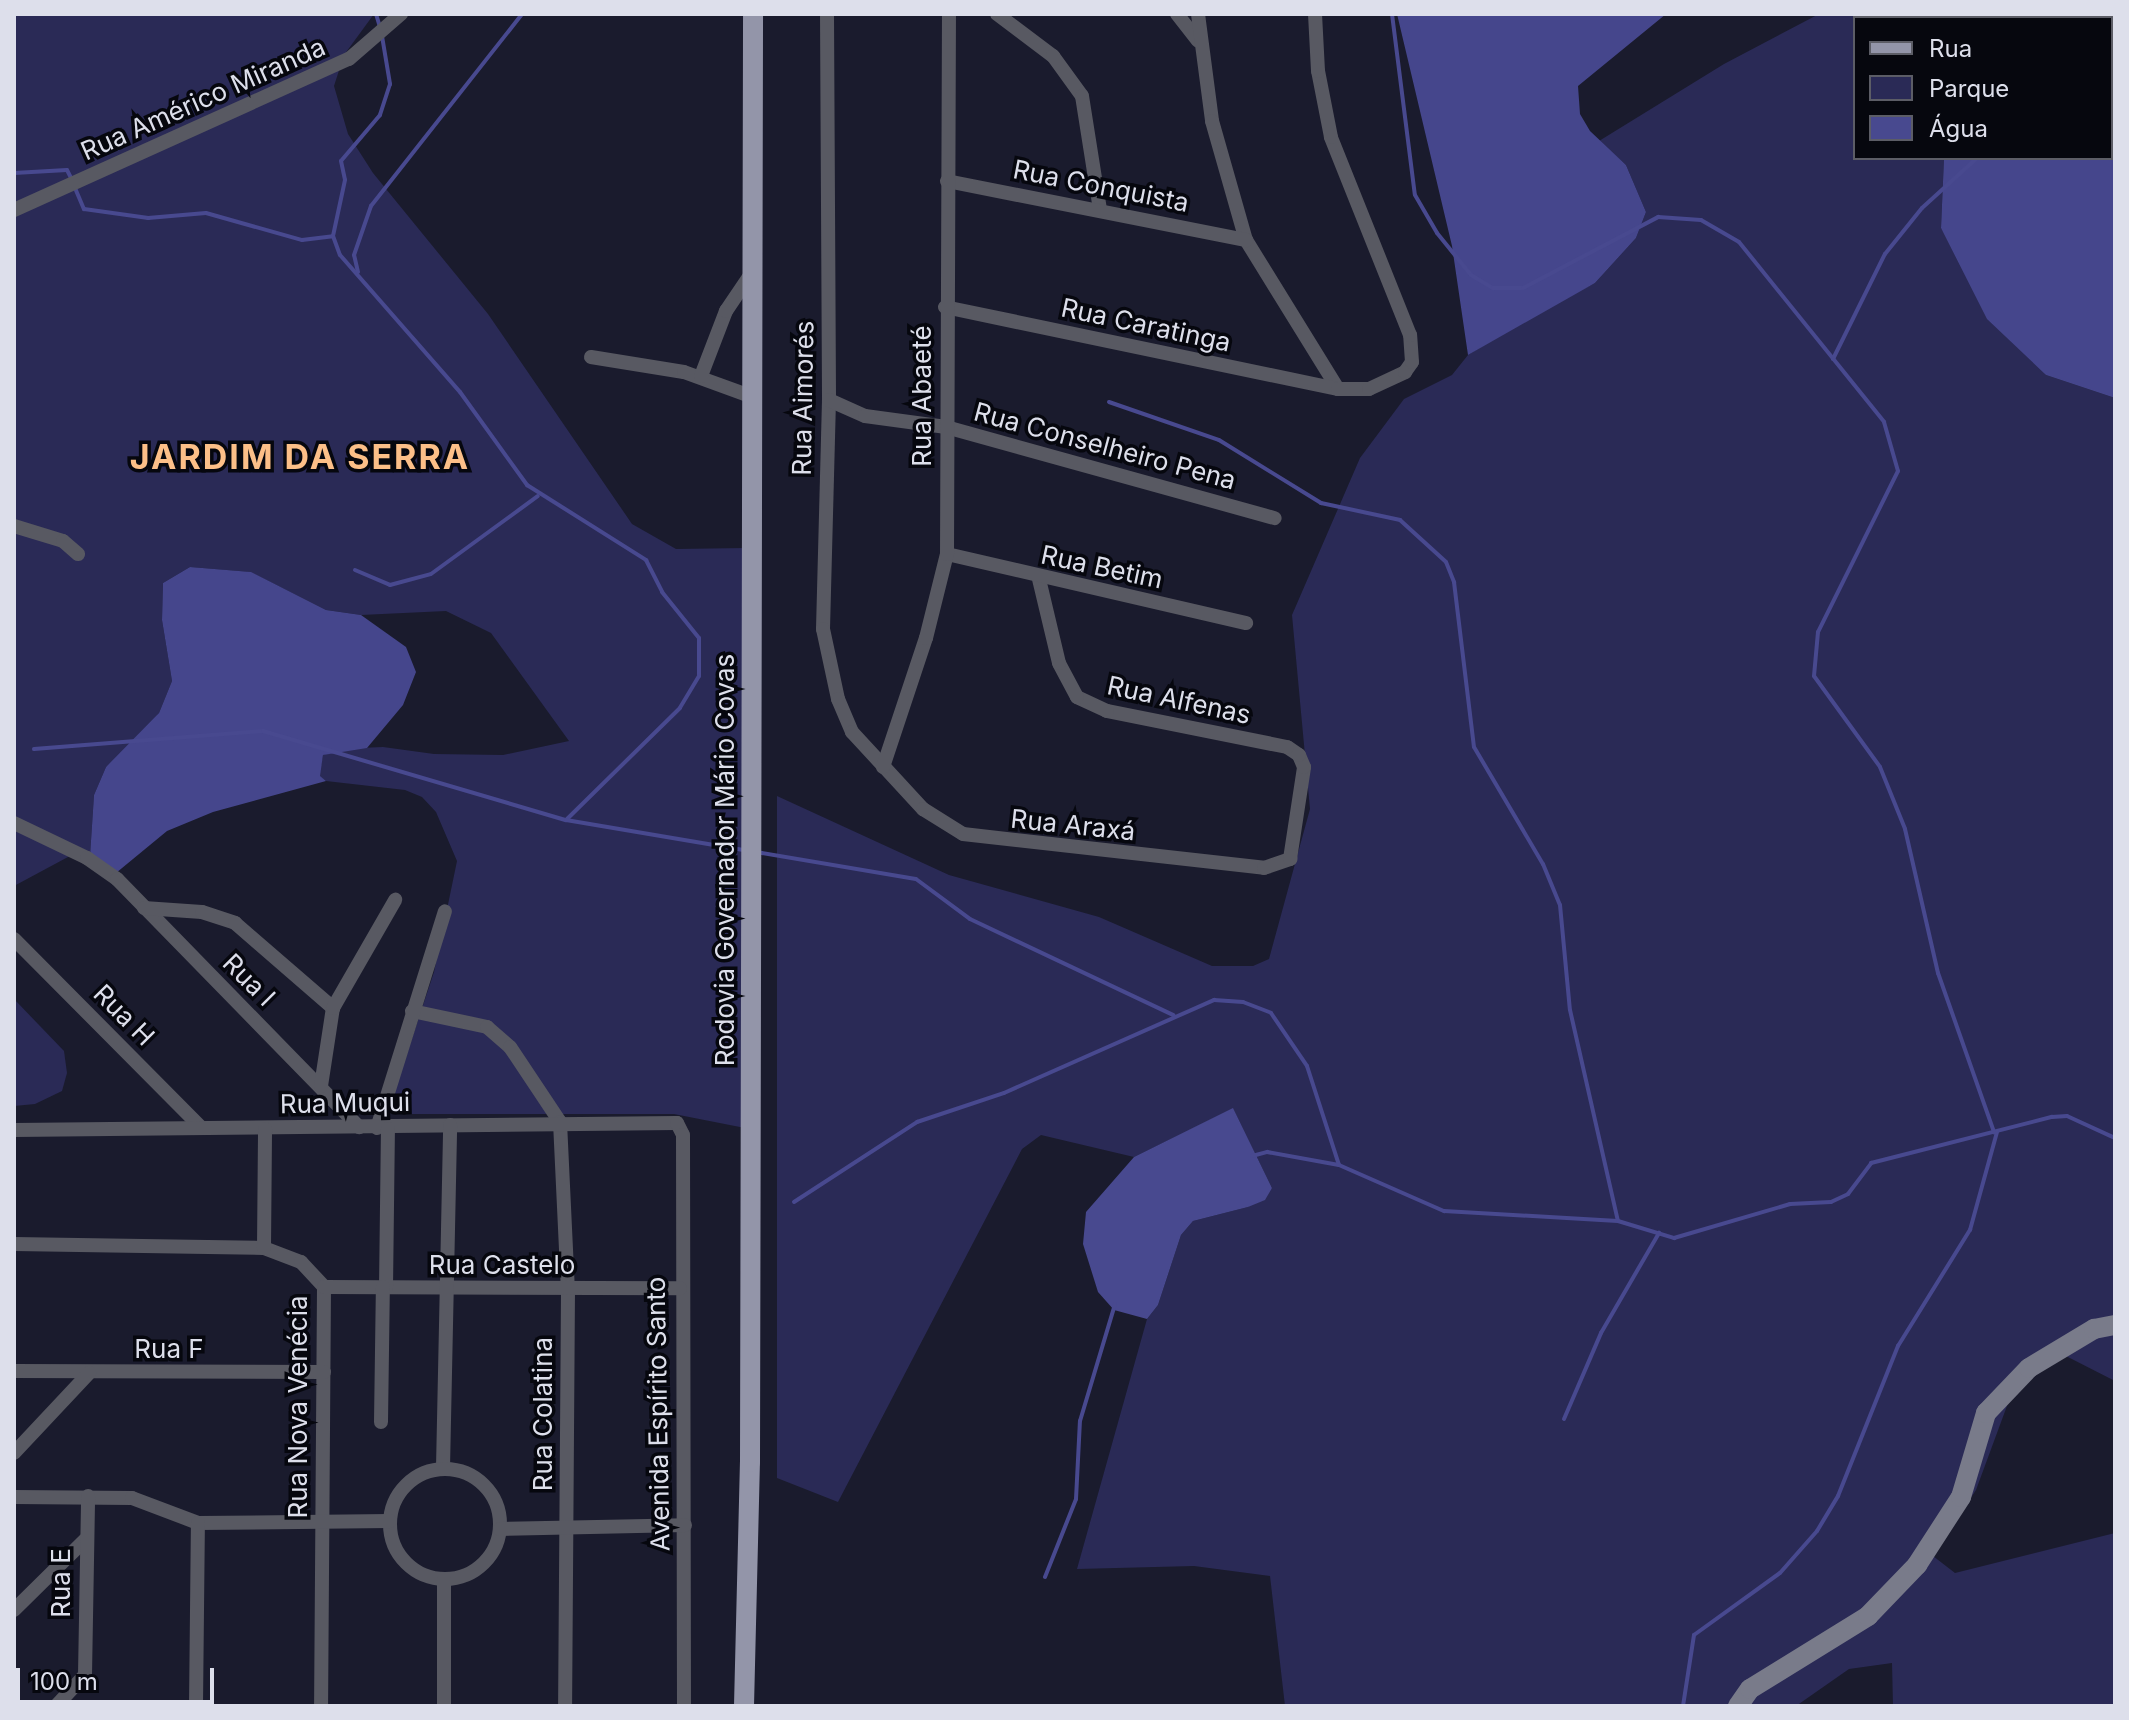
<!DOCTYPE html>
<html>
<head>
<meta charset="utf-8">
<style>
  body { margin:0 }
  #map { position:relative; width:2129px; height:1720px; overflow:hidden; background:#1a1b2d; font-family:Inter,sans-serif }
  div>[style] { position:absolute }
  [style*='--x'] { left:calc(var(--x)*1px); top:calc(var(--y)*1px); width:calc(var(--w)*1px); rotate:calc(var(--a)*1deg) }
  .green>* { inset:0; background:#2a2a56 }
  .forest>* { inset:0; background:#45468c }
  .water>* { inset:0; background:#48498f }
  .stream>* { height:4px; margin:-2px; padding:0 2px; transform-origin:2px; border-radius:2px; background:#48498f }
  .street>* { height:14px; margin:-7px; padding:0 7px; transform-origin:7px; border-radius:7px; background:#585962 }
  .street>.ring { margin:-7px; padding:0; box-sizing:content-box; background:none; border:14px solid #585962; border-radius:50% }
  .secondary>* { height:20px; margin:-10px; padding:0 10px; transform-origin:10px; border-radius:10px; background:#797b8a }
  .primary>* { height:20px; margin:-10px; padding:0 10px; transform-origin:10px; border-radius:10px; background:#9395a9 }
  span { translate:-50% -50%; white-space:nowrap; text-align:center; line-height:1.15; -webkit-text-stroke:7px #06070e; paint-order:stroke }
  .street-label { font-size:26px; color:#dddfeb }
  .district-label { font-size:34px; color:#fcbf88; font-weight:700; letter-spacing:2px }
  .frame { position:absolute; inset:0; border:16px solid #dddfeb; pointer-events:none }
  .legend { position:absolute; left:1853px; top:16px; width:260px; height:144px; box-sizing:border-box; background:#06070e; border:2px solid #5c5d66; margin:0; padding:10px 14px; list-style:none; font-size:24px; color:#dddfeb }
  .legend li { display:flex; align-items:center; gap:16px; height:40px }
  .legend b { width:40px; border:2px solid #5c5d66 }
  .scale { position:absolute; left:16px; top:1668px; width:198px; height:36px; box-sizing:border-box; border:4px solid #dddfeb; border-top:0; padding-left:10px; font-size:24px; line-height:28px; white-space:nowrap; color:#dddfeb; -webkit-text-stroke:6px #06070e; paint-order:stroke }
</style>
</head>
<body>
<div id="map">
  <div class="green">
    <i style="clip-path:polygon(14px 14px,374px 14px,344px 55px,334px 86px,348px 134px,373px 173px,488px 314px,632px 524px,676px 549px,746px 548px,745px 1128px,674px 1114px,398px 1114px,391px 1102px,434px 972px,457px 861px,436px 812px,422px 797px,405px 790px,326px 781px,319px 776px,323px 755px,336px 749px,383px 747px,434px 754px,503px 755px,569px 741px,491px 633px,446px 611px,361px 615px,326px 610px,250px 572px,190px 567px,163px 583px,162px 620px,172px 681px,159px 713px,141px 737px,106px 767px,94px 795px,90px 856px,68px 857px,14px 886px)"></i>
    <i style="clip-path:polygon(1819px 14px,2026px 14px,1855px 18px,1855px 158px,1944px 158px,1941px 228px,2046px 375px,2115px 398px,2115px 1381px,2062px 1354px,2011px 1395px,1976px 1490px,1933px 1556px,1955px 1573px,2115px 1533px,2115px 1706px,1893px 1706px,1892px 1663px,1849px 1669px,1796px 1706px,1285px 1706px,1270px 1576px,1194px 1566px,1077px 1569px,1147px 1319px,1158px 1305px,1181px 1235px,1193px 1221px,1248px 1207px,1272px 1188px,1233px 1109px,1134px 1157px,1041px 1135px,1022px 1149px,838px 1502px,777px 1478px,777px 796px,949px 875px,1099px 917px,1212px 966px,1253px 966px,1269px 959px,1310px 809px,1292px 615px,1360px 458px,1404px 399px,1452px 375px,1468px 355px,1536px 313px,1595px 283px,1636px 238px,1646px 212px,1626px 165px,1599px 141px,1724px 64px)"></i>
    <i style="clip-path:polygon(14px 999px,64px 1051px,67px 1073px,62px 1091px,35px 1104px,14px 1106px)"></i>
  </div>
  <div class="forest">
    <i style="clip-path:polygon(1397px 14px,1666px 14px,1578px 86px,1580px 114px,1590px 131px,1626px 165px,1646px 212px,1636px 238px,1595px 283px,1468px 355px,1452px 246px)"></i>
    <i style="clip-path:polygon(2026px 14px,2115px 14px,2115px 398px,2046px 375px,1987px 319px,1941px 228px,1944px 158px,2111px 158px,2111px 18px,2025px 18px)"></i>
    <i style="clip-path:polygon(190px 567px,251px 572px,326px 610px,361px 615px,406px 647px,416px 672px,403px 705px,367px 748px,323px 755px,320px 776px,326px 781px,213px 812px,167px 831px,116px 873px,90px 856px,94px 795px,106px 767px,159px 713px,172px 681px,162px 620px,163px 583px)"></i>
  </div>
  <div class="water">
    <i style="clip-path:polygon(1233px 1108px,1272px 1188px,1265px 1200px,1248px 1207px,1193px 1221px,1181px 1235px,1158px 1305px,1147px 1319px,1114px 1310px,1098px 1292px,1083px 1244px,1086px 1212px,1134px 1157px)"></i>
  </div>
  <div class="stream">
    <i style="--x:376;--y:14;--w:14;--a:73"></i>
    <i style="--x:1392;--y:14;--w:182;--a:82.8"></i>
    <i style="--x:1415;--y:195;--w:44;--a:59.9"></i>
    <i style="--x:1437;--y:233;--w:54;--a:51"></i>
    <i style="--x:1471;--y:275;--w:26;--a:31"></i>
    <i style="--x:1493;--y:288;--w:30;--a:0"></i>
    <i style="--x:1523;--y:288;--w:153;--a:-27.7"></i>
    <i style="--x:1658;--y:217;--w:43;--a:4"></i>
    <i style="--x:1701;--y:220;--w:44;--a:30.1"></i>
    <i style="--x:1739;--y:242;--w:231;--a:51.1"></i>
    <i style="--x:1884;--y:422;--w:51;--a:74.1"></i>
    <i style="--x:1898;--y:471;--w:180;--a:116.4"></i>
    <i style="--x:1818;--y:632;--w:44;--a:95.2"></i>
    <i style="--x:1814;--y:676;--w:112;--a:54"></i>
    <i style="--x:1880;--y:767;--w:67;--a:68"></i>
    <i style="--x:1905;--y:829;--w:148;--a:77.1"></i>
    <i style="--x:1938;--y:973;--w:169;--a:70.6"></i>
    <i style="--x:2038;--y:18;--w:4;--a:-63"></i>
    <i style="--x:382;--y:36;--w:49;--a:80.5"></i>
    <i style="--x:390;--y:84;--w:33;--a:108"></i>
    <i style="--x:380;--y:115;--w:60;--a:130.3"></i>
    <i style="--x:341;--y:161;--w:19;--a:78"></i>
    <i style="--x:345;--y:180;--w:57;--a:102.1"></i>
    <i style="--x:333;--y:236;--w:20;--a:70"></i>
    <i style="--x:340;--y:255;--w:182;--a:48.8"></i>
    <i style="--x:460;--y:392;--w:115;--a:54.2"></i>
    <i style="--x:527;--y:485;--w:141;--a:32.2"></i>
    <i style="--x:646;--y:560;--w:36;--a:63"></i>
    <i style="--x:662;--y:592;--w:59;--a:51.2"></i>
    <i style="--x:699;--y:638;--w:38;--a:90"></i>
    <i style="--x:699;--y:676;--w:37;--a:121"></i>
    <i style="--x:680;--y:708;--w:158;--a:135.5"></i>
    <i style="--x:2111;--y:91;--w:4;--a:-14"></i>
    <i style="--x:14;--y:173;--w:53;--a:-3.2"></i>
    <i style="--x:67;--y:170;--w:11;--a:63"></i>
    <i style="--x:75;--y:188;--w:23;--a:67"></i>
    <i style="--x:84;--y:209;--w:65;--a:8"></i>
    <i style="--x:148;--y:218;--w:58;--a:-4.9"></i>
    <i style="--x:206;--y:213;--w:100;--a:15.7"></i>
    <i style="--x:302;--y:240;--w:31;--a:-7"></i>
    <i style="--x:358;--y:272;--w:17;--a:-103"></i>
    <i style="--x:354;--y:255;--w:52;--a:-70.9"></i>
    <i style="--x:371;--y:206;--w:244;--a:-51.8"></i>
    <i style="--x:1833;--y:359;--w:117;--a:-63.7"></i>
    <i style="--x:1885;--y:254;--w:59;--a:-51.2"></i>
    <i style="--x:1922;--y:208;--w:74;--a:-42.3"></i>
    <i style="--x:1109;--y:402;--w:116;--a:19.1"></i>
    <i style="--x:1219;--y:440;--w:120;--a:31.7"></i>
    <i style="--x:1321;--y:503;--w:81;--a:12.1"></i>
    <i style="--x:1400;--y:520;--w:62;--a:42.4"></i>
    <i style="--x:1446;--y:562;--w:22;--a:68"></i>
    <i style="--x:1454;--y:582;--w:166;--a:83.1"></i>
    <i style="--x:1474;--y:747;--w:136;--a:59.5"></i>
    <i style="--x:1543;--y:864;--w:44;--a:67.5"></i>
    <i style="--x:1560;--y:905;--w:105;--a:84.6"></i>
    <i style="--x:1570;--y:1010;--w:216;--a:77.2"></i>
    <i style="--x:355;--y:570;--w:38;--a:23"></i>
    <i style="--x:390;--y:585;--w:42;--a:-15"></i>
    <i style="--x:431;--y:574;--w:132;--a:-36.1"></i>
    <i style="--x:34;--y:749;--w:230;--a:-4.5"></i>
    <i style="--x:263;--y:731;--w:316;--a:16.4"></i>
    <i style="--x:566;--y:820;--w:180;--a:9.6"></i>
    <i style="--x:756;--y:852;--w:162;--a:9.6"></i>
    <i style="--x:916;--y:879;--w:67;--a:36.5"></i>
    <i style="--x:970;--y:919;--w:225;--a:25.3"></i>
    <i style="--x:1252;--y:1156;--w:16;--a:-15"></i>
    <i style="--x:1267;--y:1152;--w:73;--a:10.2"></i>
    <i style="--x:1339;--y:1165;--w:115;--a:23.7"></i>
    <i style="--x:1444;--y:1211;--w:174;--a:3.3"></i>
    <i style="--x:1618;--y:1221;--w:59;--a:16.9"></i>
    <i style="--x:1674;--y:1238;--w:121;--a:-16.3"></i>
    <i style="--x:1790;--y:1204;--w:41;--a:-2.8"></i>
    <i style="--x:1831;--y:1202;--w:19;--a:-25"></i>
    <i style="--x:1848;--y:1194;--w:39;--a:-53"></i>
    <i style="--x:1871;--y:1163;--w:187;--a:-14.3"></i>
    <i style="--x:2052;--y:1117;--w:15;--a:-4"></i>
    <i style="--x:2067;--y:1116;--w:53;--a:24.6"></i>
    <i style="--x:794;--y:1202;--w:147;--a:-33"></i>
    <i style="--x:917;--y:1122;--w:92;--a:-18.4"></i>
    <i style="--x:1004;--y:1093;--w:230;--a:-23.9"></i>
    <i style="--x:1214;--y:1000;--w:29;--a:4"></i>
    <i style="--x:1243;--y:1002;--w:30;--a:21"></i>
    <i style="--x:1271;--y:1013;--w:64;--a:55.8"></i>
    <i style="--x:1307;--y:1066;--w:104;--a:72.1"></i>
    <i style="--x:1564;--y:1419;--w:94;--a:-66.7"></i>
    <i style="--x:1601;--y:1333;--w:116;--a:-59.9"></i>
    <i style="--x:1045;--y:1577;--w:84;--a:-68.3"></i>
    <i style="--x:1076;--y:1499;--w:78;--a:-87.1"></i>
    <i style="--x:1080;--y:1421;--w:122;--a:-73.3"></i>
    <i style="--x:1683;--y:1706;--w:72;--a:-81.2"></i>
    <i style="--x:1694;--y:1635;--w:106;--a:-35.8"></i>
    <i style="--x:1780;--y:1573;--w:56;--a:-48.6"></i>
    <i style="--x:1817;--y:1531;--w:41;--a:-59"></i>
    <i style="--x:1838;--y:1496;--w:162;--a:-68.2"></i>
    <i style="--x:1898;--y:1346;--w:137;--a:-58.2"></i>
    <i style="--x:1970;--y:1230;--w:102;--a:-74.6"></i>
  </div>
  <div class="street">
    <i style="--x:827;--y:14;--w:386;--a:89.7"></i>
    <i style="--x:829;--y:400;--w:229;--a:91.5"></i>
    <i style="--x:823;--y:629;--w:72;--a:77.9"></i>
    <i style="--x:838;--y:699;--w:36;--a:67"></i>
    <i style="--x:852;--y:732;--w:105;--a:47.3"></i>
    <i style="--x:923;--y:809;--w:47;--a:32"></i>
    <i style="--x:963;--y:834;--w:303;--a:6.4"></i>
    <i style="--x:1264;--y:868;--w:28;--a:-19"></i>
    <i style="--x:1290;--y:859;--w:93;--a:-81.3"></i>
    <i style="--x:1304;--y:767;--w:13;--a:-113"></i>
    <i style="--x:1299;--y:755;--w:14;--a:-146"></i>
    <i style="--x:1287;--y:747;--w:184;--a:-168.7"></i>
    <i style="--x:1107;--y:711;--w:33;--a:-155"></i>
    <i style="--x:1077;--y:697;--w:38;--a:-118"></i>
    <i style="--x:1059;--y:663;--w:86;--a:-103.4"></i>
    <i style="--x:997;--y:14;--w:70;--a:36.9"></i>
    <i style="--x:1053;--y:56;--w:49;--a:54.1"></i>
    <i style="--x:1082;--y:96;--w:115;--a:81"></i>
    <i style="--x:1177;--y:14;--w:34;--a:52"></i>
    <i style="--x:1198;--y:14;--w:108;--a:82.5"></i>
    <i style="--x:1212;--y:121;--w:124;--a:74.1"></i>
    <i style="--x:1246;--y:240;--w:175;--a:58.3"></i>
    <i style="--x:947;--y:181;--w:305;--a:11.2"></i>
    <i style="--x:14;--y:210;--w:367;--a:-24.3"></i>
    <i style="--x:349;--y:59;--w:69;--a:-40.9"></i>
    <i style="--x:945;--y:307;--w:401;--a:11.8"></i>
    <i style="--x:1338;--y:389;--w:31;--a:0"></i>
    <i style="--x:1369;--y:389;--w:40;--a:-25"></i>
    <i style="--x:1405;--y:372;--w:12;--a:-55"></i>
    <i style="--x:1412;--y:362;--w:27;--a:-94"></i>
    <i style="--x:1410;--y:335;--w:213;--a:-111.8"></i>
    <i style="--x:1331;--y:137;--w:67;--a:-101.1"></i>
    <i style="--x:1318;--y:71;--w:57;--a:-93"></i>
    <i style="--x:591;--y:357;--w:94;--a:9.2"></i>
    <i style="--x:684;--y:372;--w:70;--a:20"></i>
    <i style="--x:701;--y:376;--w:70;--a:-69"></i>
    <i style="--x:726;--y:311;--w:45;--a:-56"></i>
    <i style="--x:829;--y:400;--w:39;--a:24"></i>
    <i style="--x:865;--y:416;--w:82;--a:7.7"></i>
    <i style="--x:946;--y:427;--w:341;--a:15.5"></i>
    <i style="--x:14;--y:526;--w:51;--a:17"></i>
    <i style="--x:63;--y:541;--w:20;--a:41"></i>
    <i style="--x:947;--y:554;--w:307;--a:13"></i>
    <i style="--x:883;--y:767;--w:136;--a:-71.6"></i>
    <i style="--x:926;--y:638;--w:87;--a:-76"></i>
    <i style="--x:947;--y:554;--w:540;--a:-89.79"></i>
    <i style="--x:14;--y:823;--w:81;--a:25.6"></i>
    <i style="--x:87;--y:858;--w:37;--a:35"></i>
    <i style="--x:117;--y:879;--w:347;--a:45.7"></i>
    <i style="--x:144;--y:908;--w:58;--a:3.9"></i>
    <i style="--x:202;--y:912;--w:35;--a:18"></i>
    <i style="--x:235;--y:923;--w:130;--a:40.9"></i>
    <i style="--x:14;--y:939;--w:264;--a:45.2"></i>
    <i style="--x:412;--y:1011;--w:77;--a:12"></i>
    <i style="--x:487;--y:1027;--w:30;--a:41"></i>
    <i style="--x:510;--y:1047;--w:90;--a:56.3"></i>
    <i style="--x:560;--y:1122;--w:168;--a:87.3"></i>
    <i style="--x:568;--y:1290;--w:416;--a:90.4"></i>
    <i style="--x:321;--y:1086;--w:79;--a:-81.3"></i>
    <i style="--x:333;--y:1008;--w:125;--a:-60.1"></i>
    <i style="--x:377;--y:1128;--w:227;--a:-72.6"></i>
    <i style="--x:14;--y:1130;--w:663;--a:-0.6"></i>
    <i style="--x:677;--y:1123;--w:13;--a:63"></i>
    <i style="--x:683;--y:1135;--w:571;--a:89.9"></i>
    <i style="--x:14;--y:1244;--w:250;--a:0.9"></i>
    <i style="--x:264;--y:1248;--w:40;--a:21"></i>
    <i style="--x:301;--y:1262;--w:34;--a:47"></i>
    <i style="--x:324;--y:1287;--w:419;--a:90.4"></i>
    <i style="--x:264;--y:1248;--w:119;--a:-89.5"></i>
    <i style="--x:324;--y:1287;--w:356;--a:0.2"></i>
    <i style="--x:386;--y:1288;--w:159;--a:-89.3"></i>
    <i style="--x:14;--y:1371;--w:310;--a:0.2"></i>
    <i style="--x:381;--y:1422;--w:135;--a:-89.2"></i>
    <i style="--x:14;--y:1453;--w:110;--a:-46.8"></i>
    <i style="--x:443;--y:1468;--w:343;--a:-88.8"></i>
    <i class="ring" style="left:390px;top:1469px;width:96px;height:96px"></i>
    <i style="--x:14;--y:1497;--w:118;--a:0.5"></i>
    <i style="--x:132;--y:1498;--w:71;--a:20.7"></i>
    <i style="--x:198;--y:1523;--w:192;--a:-0.6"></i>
    <i style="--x:500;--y:1529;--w:185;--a:-1.2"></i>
    <i style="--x:444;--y:1579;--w:127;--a:90"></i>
    <i style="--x:14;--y:1610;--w:100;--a:-44.6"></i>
    <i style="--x:56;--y:1706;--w:42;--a:-46.9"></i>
    <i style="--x:85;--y:1675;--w:179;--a:-89"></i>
    <i style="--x:196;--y:1706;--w:183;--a:-89.4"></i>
  </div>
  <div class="secondary">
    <i style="--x:1738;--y:1706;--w:21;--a:-55"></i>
    <i style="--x:1750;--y:1689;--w:139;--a:-31.7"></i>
    <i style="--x:1868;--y:1616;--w:71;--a:-46.1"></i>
    <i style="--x:1917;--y:1565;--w:81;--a:-57.1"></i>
    <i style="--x:1961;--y:1497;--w:88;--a:-73.4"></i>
    <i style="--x:1986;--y:1413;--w:62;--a:-46.3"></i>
    <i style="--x:2029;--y:1368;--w:76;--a:-31"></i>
    <i style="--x:2094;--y:1329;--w:21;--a:-11"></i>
  </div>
  <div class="primary">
    <i style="--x:744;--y:1706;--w:244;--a:-88.6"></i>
    <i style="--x:750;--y:1462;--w:1448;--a:-89.88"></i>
  </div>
  <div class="street-label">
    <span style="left:203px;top:99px;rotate:-24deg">Rua Américo Miranda</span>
    <span style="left:1101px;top:186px;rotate:11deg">Rua Conquista</span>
    <span style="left:1146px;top:325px;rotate:12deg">Rua Caratinga</span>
    <span style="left:922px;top:396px;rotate:-90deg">Rua Abaeté</span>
    <span style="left:803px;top:398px;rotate:-89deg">Rua Aimorés</span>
    <span style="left:1105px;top:446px;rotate:15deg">Rua Conselheiro Pena</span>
    <span style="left:1102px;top:567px;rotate:12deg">Rua Betim</span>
    <span style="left:1179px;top:700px;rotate:12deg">Rua Alfenas</span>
    <span style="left:1073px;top:825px;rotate:6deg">Rua Araxá</span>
    <span style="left:725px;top:860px;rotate:-90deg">Rodovia Governador Mário Covas</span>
    <span style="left:249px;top:980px;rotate:45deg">Rua I</span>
    <span style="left:124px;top:1015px;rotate:45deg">Rua H</span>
    <span style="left:345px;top:1103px;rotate:-1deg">Rua Muqui</span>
    <span style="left:502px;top:1265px">Rua Castelo</span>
    <span style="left:169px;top:1349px">Rua F</span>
    <span style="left:298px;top:1407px;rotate:-90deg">Rua Nova Venécia</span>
    <span style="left:543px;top:1414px;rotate:-90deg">Rua Colatina</span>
    <span style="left:658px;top:1414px;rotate:-91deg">Avenida Espírito Santo</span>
    <span style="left:61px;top:1583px;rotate:-90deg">Rua E</span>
  </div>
  <div class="district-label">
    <span style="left:300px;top:457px">JARDIM DA SERRA</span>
  </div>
  <div class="frame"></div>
  <ul class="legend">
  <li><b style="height:10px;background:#9395a9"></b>Rua</li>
  <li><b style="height:22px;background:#2a2a56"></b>Parque</li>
  <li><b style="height:22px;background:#48498f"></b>Água</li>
  </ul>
  <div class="scale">100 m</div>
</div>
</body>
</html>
